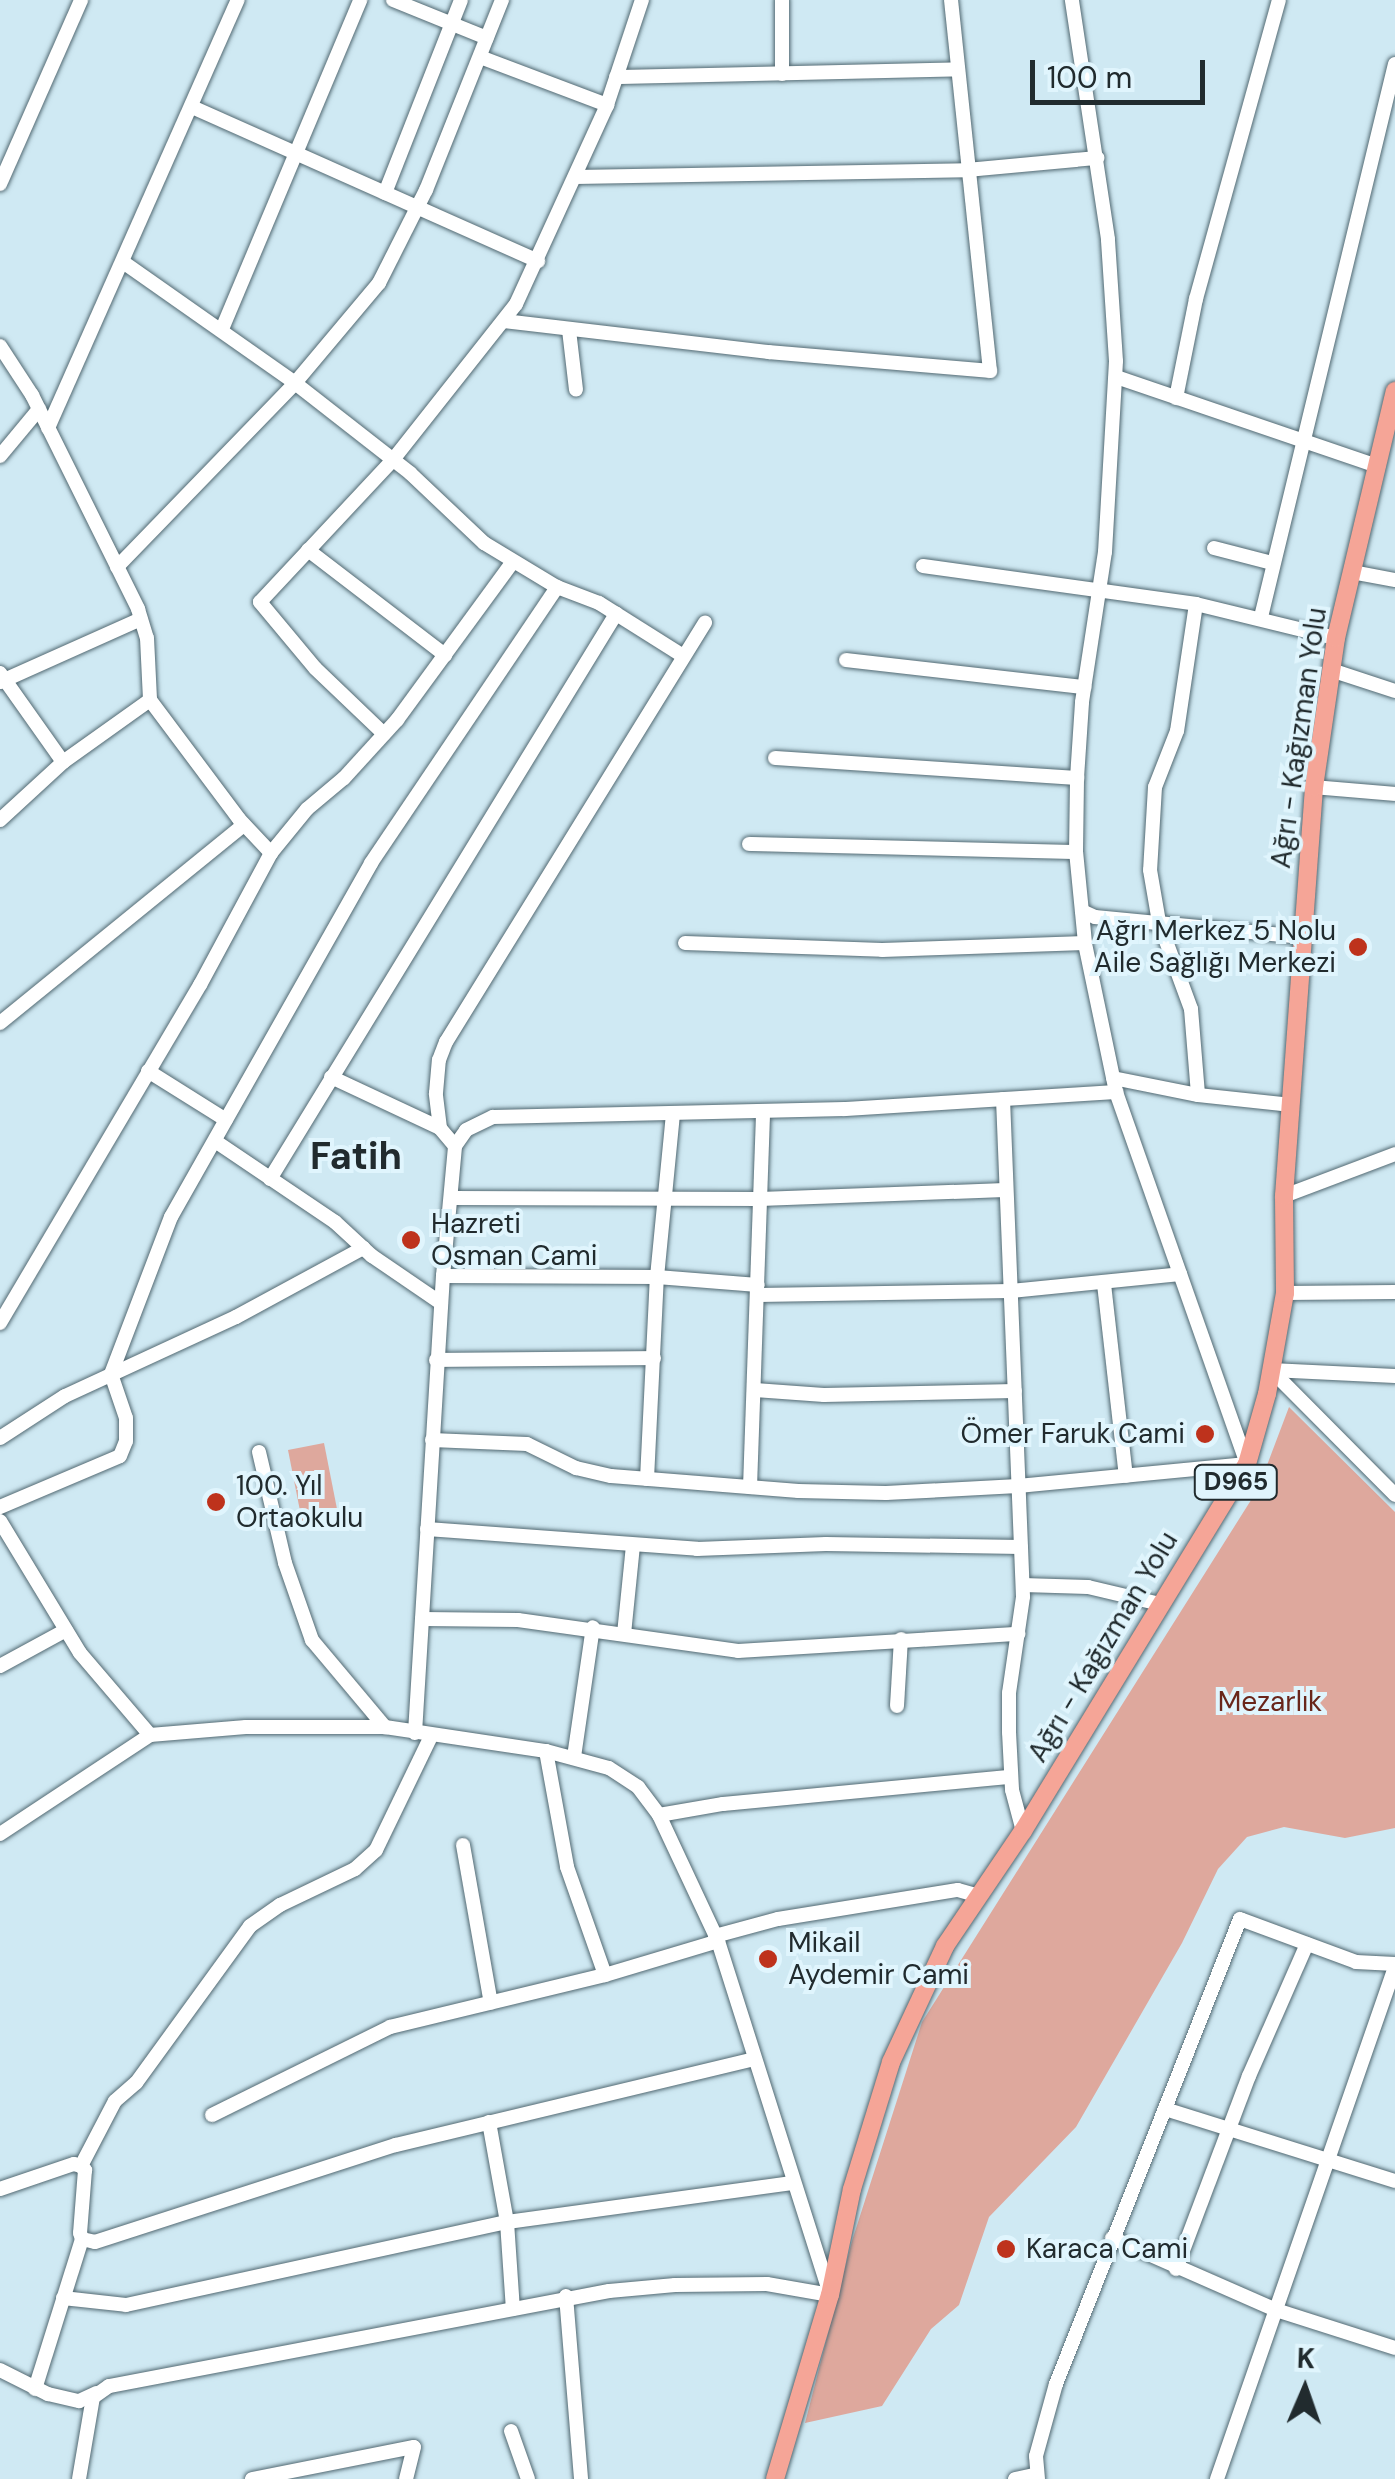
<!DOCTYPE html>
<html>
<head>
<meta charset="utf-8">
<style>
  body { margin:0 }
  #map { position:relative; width:1395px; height:2479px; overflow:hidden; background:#cfe9f3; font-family:"DM Sans",sans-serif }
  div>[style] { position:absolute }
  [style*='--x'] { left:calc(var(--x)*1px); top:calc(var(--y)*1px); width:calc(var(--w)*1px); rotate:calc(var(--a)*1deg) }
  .green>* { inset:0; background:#dea89d }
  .roads { filter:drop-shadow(0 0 2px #526972) drop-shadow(0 0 2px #526972) }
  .minor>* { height:14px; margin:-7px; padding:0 7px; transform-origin:7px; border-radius:7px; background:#fff }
  .major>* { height:18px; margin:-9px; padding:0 9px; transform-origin:9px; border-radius:9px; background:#f5a597 }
  .dots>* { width:28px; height:28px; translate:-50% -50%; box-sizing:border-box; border:5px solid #e0f5fd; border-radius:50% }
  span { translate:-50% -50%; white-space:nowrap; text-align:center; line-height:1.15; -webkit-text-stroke:8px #e0f5fd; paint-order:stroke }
  .shield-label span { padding:2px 8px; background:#e0f5fd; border:2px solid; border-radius:8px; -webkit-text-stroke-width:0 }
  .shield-label { font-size:25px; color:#212b2e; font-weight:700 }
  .street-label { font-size:28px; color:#212b2e }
  .poi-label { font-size:28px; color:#212b2e }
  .right { translate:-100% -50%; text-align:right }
  .left { translate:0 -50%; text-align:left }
  .park-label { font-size:28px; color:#69261a }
  .district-label { font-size:38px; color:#212b2e; font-weight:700 }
  .north { position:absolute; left:1255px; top:2339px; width:100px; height:100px; -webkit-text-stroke:8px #e0f5fd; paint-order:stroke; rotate:2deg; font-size:28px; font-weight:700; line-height:40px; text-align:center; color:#212b2e }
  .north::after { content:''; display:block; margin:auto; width:35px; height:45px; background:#212b2e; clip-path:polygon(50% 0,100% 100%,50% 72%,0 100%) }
  .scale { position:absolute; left:1030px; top:60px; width:175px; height:45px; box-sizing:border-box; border:5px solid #212b2e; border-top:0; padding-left:12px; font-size:30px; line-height:35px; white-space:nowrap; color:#212b2e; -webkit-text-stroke:8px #e0f5fd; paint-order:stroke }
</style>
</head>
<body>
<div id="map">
  <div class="green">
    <i style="clip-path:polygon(1289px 1407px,1395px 1512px,1395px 1828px,1345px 1838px,1284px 1827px,1247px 1837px,1218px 1869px,1182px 1943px,1076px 2127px,989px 2217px,959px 2305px,931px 2329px,882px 2406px,805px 2423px,852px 2241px,922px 2022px,1258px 1489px)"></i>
    <i style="clip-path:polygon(324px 1443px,338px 1514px,302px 1521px,288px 1450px)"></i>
  </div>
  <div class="roads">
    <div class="minor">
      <i style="--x:393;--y:0;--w:101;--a:22"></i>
      <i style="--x:480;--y:57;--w:136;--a:20.7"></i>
      <i style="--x:782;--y:74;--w:74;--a:-90"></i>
      <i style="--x:616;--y:77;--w:340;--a:-1.3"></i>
      <i style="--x:192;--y:107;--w:379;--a:24"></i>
      <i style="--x:575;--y:177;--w:392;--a:-1"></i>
      <i style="--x:967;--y:170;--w:131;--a:-5.3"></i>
      <i style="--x:0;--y:184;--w:201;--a:-66.2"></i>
      <i style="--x:385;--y:193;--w:207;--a:-68.5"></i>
      <i style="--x:123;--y:262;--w:210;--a:35.1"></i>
      <i style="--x:295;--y:383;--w:146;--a:38"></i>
      <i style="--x:410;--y:473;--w:102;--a:43.4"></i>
      <i style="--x:484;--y:543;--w:85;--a:31.1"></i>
      <i style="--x:557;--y:587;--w:45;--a:20.9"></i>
      <i style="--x:599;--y:603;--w:99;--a:32.2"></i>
      <i style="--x:504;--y:321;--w:267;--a:6.7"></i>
      <i style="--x:769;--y:352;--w:222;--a:4.9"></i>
      <i style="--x:990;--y:371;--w:373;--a:-96"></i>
      <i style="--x:222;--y:329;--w:357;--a:-67.2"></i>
      <i style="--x:569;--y:330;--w:60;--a:83.3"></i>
      <i style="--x:0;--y:346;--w:59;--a:56.9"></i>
      <i style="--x:32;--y:395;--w:239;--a:63.6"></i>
      <i style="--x:138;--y:609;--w:30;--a:73"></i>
      <i style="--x:147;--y:638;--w:62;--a:87.2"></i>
      <i style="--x:150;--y:700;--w:149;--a:53.2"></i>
      <i style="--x:239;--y:819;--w:47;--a:46.7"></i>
      <i style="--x:1116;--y:377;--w:277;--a:18.8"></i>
      <i style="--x:1176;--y:398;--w:101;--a:-78.6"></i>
      <i style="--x:1196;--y:299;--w:310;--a:-74.5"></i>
      <i style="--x:48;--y:428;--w:468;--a:-66.1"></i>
      <i style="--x:0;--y:456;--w:61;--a:-50.3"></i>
      <i style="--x:1214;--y:548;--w:60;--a:14.5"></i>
      <i style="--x:308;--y:550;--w:173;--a:37.5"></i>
      <i style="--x:923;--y:566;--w:276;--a:7.9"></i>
      <i style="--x:1196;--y:604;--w:144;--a:13.7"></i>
      <i style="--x:117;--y:567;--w:256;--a:-45.9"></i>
      <i style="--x:295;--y:383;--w:131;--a:-50"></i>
      <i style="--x:379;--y:283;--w:104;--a:-63.2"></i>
      <i style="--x:426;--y:190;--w:205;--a:-68.2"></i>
      <i style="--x:1352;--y:572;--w:44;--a:10.5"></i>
      <i style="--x:1196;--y:604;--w:128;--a:98.5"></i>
      <i style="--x:1177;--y:731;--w:60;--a:111.4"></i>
      <i style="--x:1155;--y:787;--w:83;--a:93.4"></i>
      <i style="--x:1150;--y:870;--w:53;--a:80.2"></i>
      <i style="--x:1159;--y:922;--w:93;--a:69.8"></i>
      <i style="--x:1191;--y:1009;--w:86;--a:85.3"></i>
      <i style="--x:1261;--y:617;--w:569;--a:-76.38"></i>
      <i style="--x:846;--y:660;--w:240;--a:6.5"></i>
      <i style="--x:1331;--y:670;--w:67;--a:18.2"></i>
      <i style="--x:0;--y:673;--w:109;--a:54.7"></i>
      <i style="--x:0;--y:682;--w:154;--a:-24.1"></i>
      <i style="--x:384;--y:734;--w:95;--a:-136.3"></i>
      <i style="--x:315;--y:668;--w:86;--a:-129.8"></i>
      <i style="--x:260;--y:602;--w:193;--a:-46.9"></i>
      <i style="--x:392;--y:461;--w:200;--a:-51.7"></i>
      <i style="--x:516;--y:304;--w:219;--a:-65.4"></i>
      <i style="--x:607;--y:105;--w:111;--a:-71.6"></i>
      <i style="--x:775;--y:758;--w:303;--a:3.8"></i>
      <i style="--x:1314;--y:787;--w:81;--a:4.9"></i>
      <i style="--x:0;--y:820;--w:86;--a:-42.6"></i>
      <i style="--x:63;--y:762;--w:107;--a:-35.5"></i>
      <i style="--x:749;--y:844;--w:327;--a:1.4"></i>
      <i style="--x:1082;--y:911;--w:14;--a:25"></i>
      <i style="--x:1095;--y:917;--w:209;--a:5.5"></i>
      <i style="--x:685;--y:943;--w:197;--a:2"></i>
      <i style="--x:882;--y:950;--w:203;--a:-2"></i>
      <i style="--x:0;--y:1023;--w:314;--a:-39.1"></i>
      <i style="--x:148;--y:1071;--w:92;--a:32.1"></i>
      <i style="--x:331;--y:1077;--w:120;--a:25.1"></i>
      <i style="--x:1113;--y:1078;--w:87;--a:11.3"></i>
      <i style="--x:1198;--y:1095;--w:94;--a:6.1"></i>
      <i style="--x:1003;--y:1099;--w:498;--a:87.7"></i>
      <i style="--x:1023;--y:1597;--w:97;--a:98.3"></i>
      <i style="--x:1009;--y:1693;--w:39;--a:90"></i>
      <i style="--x:1009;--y:1732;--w:58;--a:87"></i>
      <i style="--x:1012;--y:1790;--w:42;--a:75"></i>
      <i style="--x:215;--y:1141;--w:145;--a:34"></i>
      <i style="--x:335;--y:1222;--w:50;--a:42.6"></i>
      <i style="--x:372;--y:1256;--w:83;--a:34.3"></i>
      <i style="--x:455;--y:1146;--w:23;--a:-130"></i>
      <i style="--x:440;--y:1128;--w:35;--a:-97"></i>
      <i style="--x:436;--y:1093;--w:33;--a:-85"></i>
      <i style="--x:439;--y:1060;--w:19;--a:-69"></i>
      <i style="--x:446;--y:1042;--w:493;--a:-58.3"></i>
      <i style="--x:270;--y:1179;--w:663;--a:-58.52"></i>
      <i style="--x:1284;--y:1196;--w:119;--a:-20.7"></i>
      <i style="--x:451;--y:1198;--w:309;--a:0.2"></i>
      <i style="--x:760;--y:1199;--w:245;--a:-2.1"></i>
      <i style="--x:443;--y:1276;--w:214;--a:0.3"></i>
      <i style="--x:657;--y:1277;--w:101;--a:4.5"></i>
      <i style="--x:1104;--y:1284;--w:193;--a:83.5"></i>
      <i style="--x:1285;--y:1293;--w:110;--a:-0.5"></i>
      <i style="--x:758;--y:1295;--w:253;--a:-0.9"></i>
      <i style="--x:1011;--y:1291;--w:170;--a:-5.7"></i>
      <i style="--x:0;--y:1323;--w:393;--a:-59.4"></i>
      <i style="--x:200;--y:985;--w:150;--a:-61.7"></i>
      <i style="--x:271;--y:853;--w:57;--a:-50.7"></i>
      <i style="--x:307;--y:809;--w:48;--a:-40"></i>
      <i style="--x:344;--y:778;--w:79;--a:-47.6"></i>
      <i style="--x:397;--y:720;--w:195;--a:-53.8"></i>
      <i style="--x:436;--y:1360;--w:218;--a:-0.5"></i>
      <i style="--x:1271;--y:1370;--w:176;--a:45.2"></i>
      <i style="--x:1271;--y:1370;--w:124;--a:2.8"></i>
      <i style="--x:755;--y:1390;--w:69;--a:4.1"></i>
      <i style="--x:824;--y:1395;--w:191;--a:-1.2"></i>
      <i style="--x:0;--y:1438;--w:77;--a:-32.9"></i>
      <i style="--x:65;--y:1396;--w:188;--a:-24.8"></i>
      <i style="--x:236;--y:1317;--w:145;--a:-28.5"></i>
      <i style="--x:432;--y:1440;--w:95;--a:2.4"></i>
      <i style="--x:527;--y:1444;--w:55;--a:26.1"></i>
      <i style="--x:576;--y:1468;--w:36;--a:13"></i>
      <i style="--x:611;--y:1476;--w:188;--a:4.6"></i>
      <i style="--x:798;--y:1491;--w:88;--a:1.3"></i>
      <i style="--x:886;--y:1493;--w:132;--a:-3"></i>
      <i style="--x:1018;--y:1486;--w:230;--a:-5.5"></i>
      <i style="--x:1247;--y:1464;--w:394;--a:-109.4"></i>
      <i style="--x:1116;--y:1092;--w:152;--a:-101.8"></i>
      <i style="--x:1085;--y:943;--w:91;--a:-95.6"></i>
      <i style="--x:1076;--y:852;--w:74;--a:-89.2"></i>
      <i style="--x:1077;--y:778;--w:76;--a:-86.2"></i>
      <i style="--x:1082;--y:702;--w:152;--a:-81.3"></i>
      <i style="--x:1105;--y:552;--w:191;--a:-86.7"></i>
      <i style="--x:1116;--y:361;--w:122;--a:-93.8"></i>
      <i style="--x:1108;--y:239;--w:242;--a:-98.6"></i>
      <i style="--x:259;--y:1452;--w:114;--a:76.8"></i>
      <i style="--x:285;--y:1563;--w:82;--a:70.7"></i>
      <i style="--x:312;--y:1640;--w:114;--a:50"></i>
      <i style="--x:647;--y:1479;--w:202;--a:-87.2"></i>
      <i style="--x:657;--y:1277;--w:164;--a:-84.4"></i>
      <i style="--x:750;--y:1487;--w:376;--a:-88"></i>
      <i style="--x:0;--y:1507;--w:130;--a:-23"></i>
      <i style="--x:120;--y:1456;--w:16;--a:-68"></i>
      <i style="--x:126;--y:1441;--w:23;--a:-90"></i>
      <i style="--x:126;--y:1418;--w:46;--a:-108.8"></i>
      <i style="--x:111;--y:1374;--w:168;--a:-69.1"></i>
      <i style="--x:171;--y:1217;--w:407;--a:-60.5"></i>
      <i style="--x:371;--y:863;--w:333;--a:-56"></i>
      <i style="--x:0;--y:1521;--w:154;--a:58.8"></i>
      <i style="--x:80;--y:1653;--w:108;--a:49.5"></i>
      <i style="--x:427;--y:1529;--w:271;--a:4.2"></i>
      <i style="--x:697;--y:1549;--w:129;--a:-2.2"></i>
      <i style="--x:826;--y:1544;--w:195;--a:0.9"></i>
      <i style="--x:1023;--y:1585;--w:65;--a:1.8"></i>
      <i style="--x:1088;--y:1587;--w:74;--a:13.3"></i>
      <i style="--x:422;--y:1619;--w:96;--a:0.6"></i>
      <i style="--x:518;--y:1620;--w:222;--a:8"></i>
      <i style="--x:738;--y:1651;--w:281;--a:-3.5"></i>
      <i style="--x:624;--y:1634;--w:88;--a:-84.2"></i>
      <i style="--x:0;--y:1666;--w:75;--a:-28.6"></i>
      <i style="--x:897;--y:1706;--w:67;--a:-86.6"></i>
      <i style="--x:415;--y:1733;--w:458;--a:-86.5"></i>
      <i style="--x:443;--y:1276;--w:131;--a:-84.7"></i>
      <i style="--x:455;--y:1146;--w:19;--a:-55"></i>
      <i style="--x:466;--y:1130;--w:30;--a:-26"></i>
      <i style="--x:493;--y:1117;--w:352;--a:-1.3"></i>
      <i style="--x:845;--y:1109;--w:272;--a:-3.6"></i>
      <i style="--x:546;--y:1751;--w:118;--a:79.7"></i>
      <i style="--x:567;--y:1867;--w:114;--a:70.6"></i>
      <i style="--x:574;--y:1757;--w:131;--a:-81.7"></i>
      <i style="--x:659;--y:1815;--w:65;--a:-9.8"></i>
      <i style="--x:723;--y:1804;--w:289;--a:-5.4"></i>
      <i style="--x:0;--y:1834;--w:180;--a:-33.4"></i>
      <i style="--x:150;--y:1735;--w:96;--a:-4.8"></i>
      <i style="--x:246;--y:1727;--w:139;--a:0"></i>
      <i style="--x:385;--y:1727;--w:163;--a:8.5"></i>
      <i style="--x:546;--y:1751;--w:65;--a:15.1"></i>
      <i style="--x:609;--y:1768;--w:35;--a:33"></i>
      <i style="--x:638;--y:1787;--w:35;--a:53"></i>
      <i style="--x:659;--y:1815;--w:139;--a:64.9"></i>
      <i style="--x:718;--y:1941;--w:371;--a:72.4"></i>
      <i style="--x:830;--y:2295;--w:64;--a:-170.1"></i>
      <i style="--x:767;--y:2284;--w:92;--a:179.4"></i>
      <i style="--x:675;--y:2285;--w:66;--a:174.8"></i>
      <i style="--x:609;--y:2291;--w:509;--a:169.24"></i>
      <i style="--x:109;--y:2386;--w:19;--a:145"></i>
      <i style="--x:93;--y:2397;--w:83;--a:99.7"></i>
      <i style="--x:463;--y:1845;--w:160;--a:80"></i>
      <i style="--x:715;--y:1936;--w:65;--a:-15.1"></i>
      <i style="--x:778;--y:1919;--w:182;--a:-9.2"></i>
      <i style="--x:958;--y:1890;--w:22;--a:16"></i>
      <i style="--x:1165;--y:2109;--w:241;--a:17.4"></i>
      <i style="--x:212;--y:2115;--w:199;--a:-26.3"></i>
      <i style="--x:390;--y:2027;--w:221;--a:-13.6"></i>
      <i style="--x:605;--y:1975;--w:118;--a:-16.7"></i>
      <i style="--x:489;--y:2122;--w:102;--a:79.8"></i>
      <i style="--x:507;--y:2222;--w:87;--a:86.1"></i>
      <i style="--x:81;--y:2166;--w:73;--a:-62.4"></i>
      <i style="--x:115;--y:2101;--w:28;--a:-41"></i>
      <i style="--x:136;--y:2083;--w:194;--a:-54"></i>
      <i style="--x:250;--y:1926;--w:37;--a:-35"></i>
      <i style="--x:280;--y:1905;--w:83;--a:-25.6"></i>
      <i style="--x:355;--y:1869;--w:28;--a:-42"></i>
      <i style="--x:376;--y:1850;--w:127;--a:-64.2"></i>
      <i style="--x:0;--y:2189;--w:78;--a:-18.7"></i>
      <i style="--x:74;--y:2164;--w:7;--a:16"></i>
      <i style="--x:81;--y:2166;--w:6;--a:45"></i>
      <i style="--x:85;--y:2170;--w:63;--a:94.5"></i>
      <i style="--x:80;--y:2233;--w:6;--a:72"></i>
      <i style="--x:82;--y:2239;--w:13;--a:13"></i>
      <i style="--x:95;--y:2242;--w:316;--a:-17.9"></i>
      <i style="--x:396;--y:2145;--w:367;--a:-13.5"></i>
      <i style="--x:1112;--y:2238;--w:179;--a:23.7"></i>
      <i style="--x:1276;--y:2310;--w:125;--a:17.7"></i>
      <i style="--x:1176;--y:2269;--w:206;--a:-69.3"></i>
      <i style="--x:1249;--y:2076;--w:144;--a:-66.3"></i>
      <i style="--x:566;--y:2296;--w:184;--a:85.3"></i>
      <i style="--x:63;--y:2298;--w:63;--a:6.3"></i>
      <i style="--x:126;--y:2305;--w:390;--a:-12.3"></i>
      <i style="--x:507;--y:2222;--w:288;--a:-7.8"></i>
      <i style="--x:0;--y:2370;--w:54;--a:26.6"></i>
      <i style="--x:48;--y:2394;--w:32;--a:13"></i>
      <i style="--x:79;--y:2401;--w:19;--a:-25"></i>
      <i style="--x:35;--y:2389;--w:157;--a:-72.6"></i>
      <i style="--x:511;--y:2431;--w:51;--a:70.5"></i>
      <i style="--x:252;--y:2479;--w:165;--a:-11.2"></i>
      <i style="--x:414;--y:2447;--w:33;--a:104"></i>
      <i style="--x:1015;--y:2479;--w:19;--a:-12"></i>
      <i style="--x:1038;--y:2479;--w:23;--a:-95"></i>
      <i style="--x:1036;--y:2456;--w:75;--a:-74.5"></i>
      <i style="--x:1056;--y:2384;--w:500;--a:-68.41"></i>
      <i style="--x:1240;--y:1919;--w:124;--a:20.3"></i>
      <i style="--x:1356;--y:1962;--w:39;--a:3"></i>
      <i style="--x:1217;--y:2479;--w:542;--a:-70.83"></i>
    </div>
    <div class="major">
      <i style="--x:775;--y:2479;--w:192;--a:-73.4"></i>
      <i style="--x:830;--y:2295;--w:108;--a:-78.3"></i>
      <i style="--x:852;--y:2189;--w:133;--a:-72.9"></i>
      <i style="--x:891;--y:2062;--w:128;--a:-65"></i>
      <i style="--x:945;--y:1946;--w:139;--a:-55.9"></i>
      <i style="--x:1023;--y:1831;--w:430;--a:-58.6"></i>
      <i style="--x:1247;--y:1464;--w:73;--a:-74.1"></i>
      <i style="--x:1267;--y:1394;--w:103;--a:-79.9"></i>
      <i style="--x:1285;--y:1293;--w:97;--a:-90.6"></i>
      <i style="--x:1284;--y:1196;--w:410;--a:-85.8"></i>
      <i style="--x:1314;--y:787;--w:151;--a:-81.6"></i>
      <i style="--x:1336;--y:638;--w:254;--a:-76.6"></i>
    </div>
  </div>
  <div class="dots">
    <i style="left:1358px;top:947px;background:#be321c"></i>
    <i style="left:411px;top:1240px;background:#be321c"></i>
    <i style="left:1205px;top:1434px;background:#be321c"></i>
    <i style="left:216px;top:1502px;background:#be321c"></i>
    <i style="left:768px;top:1959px;background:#be321c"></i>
    <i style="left:1006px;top:2249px;background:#be321c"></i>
  </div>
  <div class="shield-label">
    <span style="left:1236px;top:1482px">D965</span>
  </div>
  <div class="street-label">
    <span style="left:1299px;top:738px;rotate:-82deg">Ağrı - Kağızman Yolu</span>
    <span style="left:1103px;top:1647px;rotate:-59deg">Ağrı - Kağızman Yolu</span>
  </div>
  <div class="poi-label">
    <span class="right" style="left:1336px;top:947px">Ağrı Merkez 5 Nolu<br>Aile Sağlığı Merkezi</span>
    <span class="left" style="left:431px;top:1240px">Hazreti<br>Osman Cami</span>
    <span class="right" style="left:1185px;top:1434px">Ömer Faruk Cami</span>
    <span class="left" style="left:236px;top:1502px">100. Yıl<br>Ortaokulu</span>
    <span class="left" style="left:788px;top:1959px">Mikail<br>Aydemir Cami</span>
    <span class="left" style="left:1026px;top:2249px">Karaca Cami</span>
  </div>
  <div class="park-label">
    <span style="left:1270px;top:1702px">Mezarlık</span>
  </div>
  <div class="district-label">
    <span style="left:356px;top:1157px">Fatih</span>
  </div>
  <div class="north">K</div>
  <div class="scale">100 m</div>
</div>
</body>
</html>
